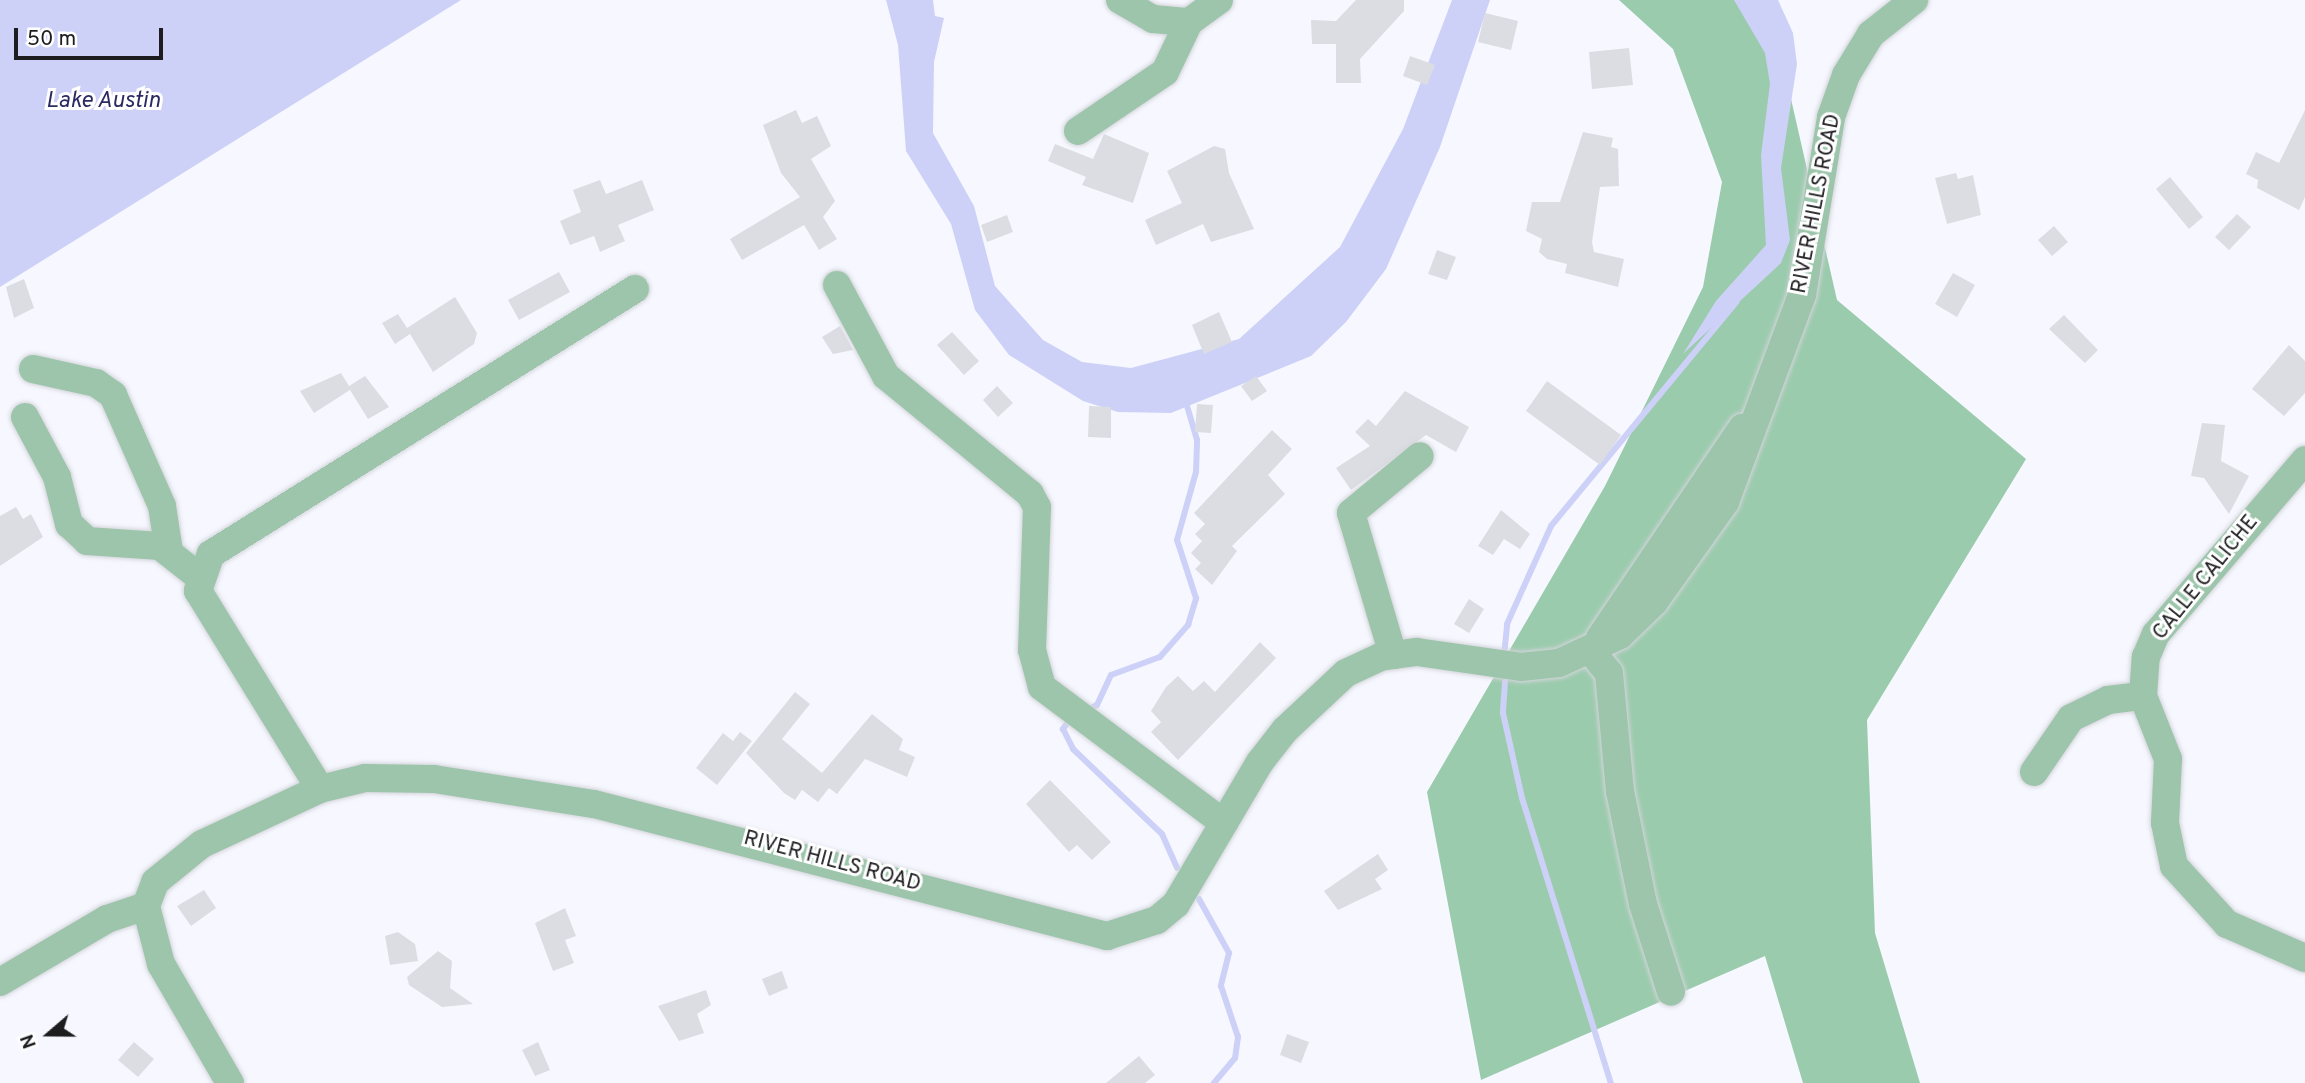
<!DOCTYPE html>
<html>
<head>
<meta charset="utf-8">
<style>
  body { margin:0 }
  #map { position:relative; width:2305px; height:1083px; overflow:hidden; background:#f7f8ff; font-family:Overpass,sans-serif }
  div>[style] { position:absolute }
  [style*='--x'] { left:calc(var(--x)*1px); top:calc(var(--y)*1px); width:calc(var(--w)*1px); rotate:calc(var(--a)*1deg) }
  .forest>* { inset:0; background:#9bcbad }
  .water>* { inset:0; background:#cdd1f7 }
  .stream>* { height:6px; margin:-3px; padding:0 3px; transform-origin:3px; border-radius:3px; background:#cdd1f7 }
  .building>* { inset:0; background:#dcdde3 }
  .roads { filter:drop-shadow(0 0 2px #d4d5db) drop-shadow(0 0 2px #d4d5db) }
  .minor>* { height:28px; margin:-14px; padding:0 14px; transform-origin:14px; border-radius:14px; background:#9cc5ab }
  span { translate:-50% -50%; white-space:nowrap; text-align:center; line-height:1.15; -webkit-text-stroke:6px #fff; paint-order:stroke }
  .street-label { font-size:21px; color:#1d1d20 }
  .water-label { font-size:23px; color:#2b2b63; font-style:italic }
  .north { position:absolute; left:14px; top:999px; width:70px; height:70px; -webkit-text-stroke:5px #fff; paint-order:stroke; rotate:250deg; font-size:19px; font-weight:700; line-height:28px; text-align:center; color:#1d1d20 }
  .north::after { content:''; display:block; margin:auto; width:24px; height:32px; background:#1d1d20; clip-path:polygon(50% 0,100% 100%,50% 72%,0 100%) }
  .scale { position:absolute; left:14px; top:28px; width:149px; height:32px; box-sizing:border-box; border:4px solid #1d1d20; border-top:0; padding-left:9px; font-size:21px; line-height:24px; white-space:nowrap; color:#1d1d20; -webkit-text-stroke:5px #fff; paint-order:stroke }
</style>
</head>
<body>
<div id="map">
  <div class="forest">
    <i style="clip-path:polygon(1619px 0,1757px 0,1780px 51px,1837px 300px,2026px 459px,1867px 720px,1875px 933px,1920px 1083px,1803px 1083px,1765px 956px,1481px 1080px,1427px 792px,1605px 486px,1703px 287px,1722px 182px,1673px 49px)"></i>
  </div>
  <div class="water">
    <i style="clip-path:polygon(0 0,461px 0,0 287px)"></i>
    <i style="clip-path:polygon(886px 0,933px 0,935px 16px,944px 18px,934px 62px,933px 133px,974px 206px,995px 286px,1043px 340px,1082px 362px,1131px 368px,1239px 339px,1340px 247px,1403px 129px,1452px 0,1490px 0,1440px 147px,1386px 269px,1346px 322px,1311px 356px,1171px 413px,1118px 412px,1083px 401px,1009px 355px,975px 310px,951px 224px,906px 151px,898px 45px)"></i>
    <i style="clip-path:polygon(1734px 0,1778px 0,1793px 33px,1797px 64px,1781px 168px,1790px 240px,1781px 263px,1683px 354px,1716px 301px,1766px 245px,1761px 155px,1770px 84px,1765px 53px)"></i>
  </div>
  <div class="stream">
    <i style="--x:1504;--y:655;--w:31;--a:-84"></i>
    <i style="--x:1507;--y:624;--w:107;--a:-65.8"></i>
    <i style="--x:1551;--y:526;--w:291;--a:-50.4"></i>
    <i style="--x:1505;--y:682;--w:31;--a:94"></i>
    <i style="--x:1503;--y:713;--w:87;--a:77.4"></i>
    <i style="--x:1522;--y:798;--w:299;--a:72.7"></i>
    <i style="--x:1087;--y:710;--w:11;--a:-27"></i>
    <i style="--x:1097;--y:705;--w:33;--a:-65"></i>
    <i style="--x:1111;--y:675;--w:52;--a:-20.2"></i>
    <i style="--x:1160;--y:657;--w:43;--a:-48.8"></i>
    <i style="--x:1188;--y:625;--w:28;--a:-73"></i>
    <i style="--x:1196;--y:598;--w:61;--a:-108.1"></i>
    <i style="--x:1177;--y:540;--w:71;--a:-74.4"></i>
    <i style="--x:1196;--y:472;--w:32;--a:-88"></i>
    <i style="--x:1197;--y:440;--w:43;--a:-106.3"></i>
    <i style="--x:1068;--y:722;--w:9;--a:126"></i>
    <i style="--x:1063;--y:729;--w:22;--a:63"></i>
    <i style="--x:1073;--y:749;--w:123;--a:43.7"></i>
    <i style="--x:1162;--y:834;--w:37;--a:66"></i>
    <i style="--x:1199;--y:899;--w:62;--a:60.9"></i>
    <i style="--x:1229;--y:953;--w:34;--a:104"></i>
    <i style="--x:1221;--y:986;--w:54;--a:71.6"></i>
    <i style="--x:1238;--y:1037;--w:21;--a:98"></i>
    <i style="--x:1235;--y:1058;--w:33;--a:130"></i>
  </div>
  <div class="building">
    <i style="clip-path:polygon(1356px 0,1404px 0,1404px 11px,1360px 59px,1361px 83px,1336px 83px,1336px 44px,1312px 44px,1311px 20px,1336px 21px)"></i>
    <i style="clip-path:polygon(1485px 13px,1518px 21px,1511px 50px,1478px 42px)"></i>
    <i style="clip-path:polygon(1629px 48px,1633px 85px,1592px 89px,1589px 52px)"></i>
    <i style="clip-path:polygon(1410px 56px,1435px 65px,1427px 85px,1403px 76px)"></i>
    <i style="clip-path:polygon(796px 110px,802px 123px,817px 116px,831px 146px,811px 159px,835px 201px,823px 217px,837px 239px,819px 250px,804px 225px,742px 260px,730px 239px,800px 197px,781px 173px,763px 125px)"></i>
    <i style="clip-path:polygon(2305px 110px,2305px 197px,2299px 210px,2257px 188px,2258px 180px,2246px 174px,2256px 152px,2279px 163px)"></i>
    <i style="clip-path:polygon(1583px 132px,1613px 138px,1611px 147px,1618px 149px,1619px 186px,1600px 187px,1592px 242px,1594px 252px,1624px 259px,1618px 287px,1565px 273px,1567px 264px,1547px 259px,1539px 252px,1542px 239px,1526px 231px,1532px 202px,1560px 202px)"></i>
    <i style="clip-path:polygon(1104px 134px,1149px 153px,1133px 203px,1082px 185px,1086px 177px,1048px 161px,1055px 144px,1093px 159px)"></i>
    <i style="clip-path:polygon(1214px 146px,1225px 149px,1229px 173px,1254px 229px,1211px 242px,1203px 224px,1156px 245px,1145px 220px,1182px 203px,1167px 171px)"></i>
    <i style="clip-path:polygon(1956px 173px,1958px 179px,1973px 175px,1981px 215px,1947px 224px,1935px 178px)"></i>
    <i style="clip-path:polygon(2170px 177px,2203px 217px,2189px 229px,2156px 189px)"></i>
    <i style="clip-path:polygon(600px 180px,606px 194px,642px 180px,654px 210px,618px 225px,625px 241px,600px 252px,594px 236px,570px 245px,560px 221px,581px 212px,573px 190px)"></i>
    <i style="clip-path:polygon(2237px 214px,2251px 227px,2229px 250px,2215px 237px)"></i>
    <i style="clip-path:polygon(1007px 215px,1013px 232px,987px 242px,981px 225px)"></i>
    <i style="clip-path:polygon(2054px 226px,2068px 242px,2052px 256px,2038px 240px)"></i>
    <i style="clip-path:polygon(1437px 250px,1456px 257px,1447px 280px,1428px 274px)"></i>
    <i style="clip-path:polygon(559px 272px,570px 292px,519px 320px,508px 300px)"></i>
    <i style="clip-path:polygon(1953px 273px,1975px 285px,1957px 317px,1935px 304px)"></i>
    <i style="clip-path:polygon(24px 279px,34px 308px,14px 318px,6px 287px)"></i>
    <i style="clip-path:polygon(455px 297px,477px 333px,474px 344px,433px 372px,410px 334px,395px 344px,382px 323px,398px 314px,407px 328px)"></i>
    <i style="clip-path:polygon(1219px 312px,1232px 342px,1204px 354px,1192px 325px)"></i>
    <i style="clip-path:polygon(2064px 315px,2098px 350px,2085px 363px,2049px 329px)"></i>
    <i style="clip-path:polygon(840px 326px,853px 350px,833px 354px,822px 337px)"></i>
    <i style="clip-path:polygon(952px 332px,979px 361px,964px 375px,937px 345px)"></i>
    <i style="clip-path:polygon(2289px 345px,2305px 361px,2305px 393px,2284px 416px,2252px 389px)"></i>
    <i style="clip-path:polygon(341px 373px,349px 386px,365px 376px,389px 407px,368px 419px,350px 390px,314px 413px,300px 391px)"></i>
    <i style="clip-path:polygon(1256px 376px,1267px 391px,1252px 401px,1241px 386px)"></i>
    <i style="clip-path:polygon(1547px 381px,1621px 435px,1600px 465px,1526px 411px)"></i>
    <i style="clip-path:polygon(997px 386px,1013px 403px,998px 417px,983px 400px)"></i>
    <i style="clip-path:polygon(1405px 391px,1469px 427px,1456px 452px,1426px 435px,1351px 490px,1336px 468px,1370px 446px,1355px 432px,1368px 419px,1376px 426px)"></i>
    <i style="clip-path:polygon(1197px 404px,1213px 405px,1211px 433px,1195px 432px)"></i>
    <i style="clip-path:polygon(1089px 406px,1111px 407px,1111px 438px,1088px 437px)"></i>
    <i style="clip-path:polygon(2202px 423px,2225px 425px,2221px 461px,2249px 476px,2229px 514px,2204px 478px,2191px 476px)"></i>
    <i style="clip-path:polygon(1272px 430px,1292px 449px,1268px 475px,1285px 494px,1232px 546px,1237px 551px,1212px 585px,1195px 569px,1201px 563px,1191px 553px,1202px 541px,1195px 534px,1205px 524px,1194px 513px)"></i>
    <i style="clip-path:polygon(16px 507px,23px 519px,31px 514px,43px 537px,0 566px,0 516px)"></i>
    <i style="clip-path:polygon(1501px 510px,1530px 534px,1520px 549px,1504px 539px,1493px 555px,1478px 546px)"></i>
    <i style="clip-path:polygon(1469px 599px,1484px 609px,1469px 633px,1454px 624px)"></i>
    <i style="clip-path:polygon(1260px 642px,1276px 658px,1178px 760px,1151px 732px,1161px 722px,1151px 711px,1166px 687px,1178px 676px,1193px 691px,1204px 681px,1215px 692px)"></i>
    <i style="clip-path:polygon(795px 692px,810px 704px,782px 739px,822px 773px,872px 714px,903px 739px,899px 750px,915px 757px,907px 777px,865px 759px,837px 794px,829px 788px,818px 802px,802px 790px,795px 800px,784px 793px,746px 753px)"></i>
    <i style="clip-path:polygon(740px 732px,752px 741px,717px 785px,696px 768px,723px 733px,733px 741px)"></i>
    <i style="clip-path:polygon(1050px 780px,1111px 842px,1092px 860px,1077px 845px,1069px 852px,1026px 804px)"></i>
    <i style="clip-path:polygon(1378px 854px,1388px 870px,1375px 879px,1382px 889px,1338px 910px,1324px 891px)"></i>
    <i style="clip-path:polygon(204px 890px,216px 908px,191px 926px,177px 906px)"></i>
    <i style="clip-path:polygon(565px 908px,576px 936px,565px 940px,574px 963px,553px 971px,535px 923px)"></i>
    <i style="clip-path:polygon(398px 932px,415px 944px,418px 961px,390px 965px,385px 936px)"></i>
    <i style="clip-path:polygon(438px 951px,452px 961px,450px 988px,473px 1004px,442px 1007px,409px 985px,407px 977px)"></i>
    <i style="clip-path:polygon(782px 971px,788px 988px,769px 996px,762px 979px)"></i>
    <i style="clip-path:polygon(706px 990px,711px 1005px,697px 1014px,704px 1033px,679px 1041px,658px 1006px)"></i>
    <i style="clip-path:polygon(1287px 1034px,1309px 1042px,1301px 1063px,1280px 1055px)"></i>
    <i style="clip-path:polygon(134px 1042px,154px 1059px,138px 1077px,118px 1060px)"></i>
    <i style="clip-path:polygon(538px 1042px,550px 1070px,535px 1076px,522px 1050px)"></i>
    <i style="clip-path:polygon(1139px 1056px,1155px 1075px,1145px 1083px,1106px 1083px)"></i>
  </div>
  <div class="roads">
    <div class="minor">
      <i style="--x:1120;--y:0;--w:38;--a:30"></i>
      <i style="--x:1153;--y:19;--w:36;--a:5"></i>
      <i style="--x:1078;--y:131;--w:105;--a:-34.1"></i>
      <i style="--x:1165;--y:72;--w:55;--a:-64.4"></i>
      <i style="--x:1189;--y:22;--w:37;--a:-36"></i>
      <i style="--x:837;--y:285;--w:103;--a:61.7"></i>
      <i style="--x:886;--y:376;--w:186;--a:39.3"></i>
      <i style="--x:1030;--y:494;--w:15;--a:62"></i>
      <i style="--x:1037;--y:507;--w:143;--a:92"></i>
      <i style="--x:1032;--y:650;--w:38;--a:75"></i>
      <i style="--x:1042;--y:687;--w:227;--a:36.8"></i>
      <i style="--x:33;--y:369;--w:65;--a:12.5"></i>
      <i style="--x:96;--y:383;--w:21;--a:35"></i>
      <i style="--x:113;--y:395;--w:121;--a:66.2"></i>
      <i style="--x:162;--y:506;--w:47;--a:81.3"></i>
      <i style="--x:25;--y:417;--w:68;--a:61.9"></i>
      <i style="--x:57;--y:477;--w:49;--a:75.7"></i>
      <i style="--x:69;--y:524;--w:25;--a:43"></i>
      <i style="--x:87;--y:541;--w:73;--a:3.9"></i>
      <i style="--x:160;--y:546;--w:53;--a:38.2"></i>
      <i style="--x:1600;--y:638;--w:254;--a:-55.9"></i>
      <i style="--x:1591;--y:651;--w:28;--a:51"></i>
      <i style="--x:1609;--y:673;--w:119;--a:84.7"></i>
      <i style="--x:1620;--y:791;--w:115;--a:78.5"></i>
      <i style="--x:1643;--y:904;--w:92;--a:72.3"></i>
      <i style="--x:1393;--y:655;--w:148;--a:-106.5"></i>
      <i style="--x:1351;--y:513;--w:89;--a:-39.6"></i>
      <i style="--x:2143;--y:696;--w:68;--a:68.4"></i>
      <i style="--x:2168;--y:759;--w:64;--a:92.7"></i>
      <i style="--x:2165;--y:823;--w:44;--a:78.2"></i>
      <i style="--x:2174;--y:866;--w:79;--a:47.6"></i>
      <i style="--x:2227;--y:924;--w:85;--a:23.6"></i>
      <i style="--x:2034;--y:772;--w:65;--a:-55.6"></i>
      <i style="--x:2071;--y:718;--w:41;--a:-25.9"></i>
      <i style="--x:2108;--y:700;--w:35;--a:-7"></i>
      <i style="--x:2143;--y:696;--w:39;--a:-86"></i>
      <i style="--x:2146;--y:657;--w:25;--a:-67"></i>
      <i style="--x:2156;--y:634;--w:229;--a:-49.4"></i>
      <i style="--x:320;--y:789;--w:233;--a:-121.6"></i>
      <i style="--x:198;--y:591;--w:39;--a:-71"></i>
      <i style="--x:211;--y:554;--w:500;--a:-32.01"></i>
      <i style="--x:0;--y:982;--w:124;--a:-30.5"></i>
      <i style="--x:107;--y:919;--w:41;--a:-18.4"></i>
      <i style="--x:230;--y:1083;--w:138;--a:-120.1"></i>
      <i style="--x:161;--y:964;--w:60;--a:-104.5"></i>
      <i style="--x:146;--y:906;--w:26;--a:-69"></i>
      <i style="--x:155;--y:882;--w:60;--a:-39"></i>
      <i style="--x:202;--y:844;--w:130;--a:-25"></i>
      <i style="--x:320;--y:789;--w:46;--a:-13.7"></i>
      <i style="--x:365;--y:778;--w:69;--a:0.8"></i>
      <i style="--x:434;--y:779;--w:162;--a:8.9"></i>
      <i style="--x:594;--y:804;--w:530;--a:14.43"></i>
      <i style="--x:1107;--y:936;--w:52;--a:-17.7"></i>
      <i style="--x:1157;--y:920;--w:25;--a:-40"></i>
      <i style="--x:1176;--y:904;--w:165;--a:-59.4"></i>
      <i style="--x:1260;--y:762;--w:41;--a:-52"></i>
      <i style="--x:1285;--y:730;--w:83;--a:-43.1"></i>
      <i style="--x:1346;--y:673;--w:38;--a:-25"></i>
      <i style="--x:1380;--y:657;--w:37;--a:-8"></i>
      <i style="--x:1417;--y:652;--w:105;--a:8.2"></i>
      <i style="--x:1521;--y:667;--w:38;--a:-6"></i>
      <i style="--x:1559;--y:663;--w:67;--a:-24.7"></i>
      <i style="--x:1620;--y:635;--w:47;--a:-44.1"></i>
      <i style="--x:1654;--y:602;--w:123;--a:-54.6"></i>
      <i style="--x:1725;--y:502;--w:221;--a:-69.6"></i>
      <i style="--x:1802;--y:295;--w:180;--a:-80.7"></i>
      <i style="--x:1831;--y:117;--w:45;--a:-70.3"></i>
      <i style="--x:1846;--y:75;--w:48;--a:-58.6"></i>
      <i style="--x:1871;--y:34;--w:55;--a:-38.3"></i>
    </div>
  </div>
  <div class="street-label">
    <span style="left:1817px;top:204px;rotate:-79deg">RIVER HILLS ROAD</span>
    <span style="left:2206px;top:578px;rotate:-51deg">CALLE CALICHE</span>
    <span style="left:832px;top:862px;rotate:15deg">RIVER HILLS ROAD</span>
  </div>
  <div class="water-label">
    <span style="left:103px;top:102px">Lake Austin</span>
  </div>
  <div class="north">N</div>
  <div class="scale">50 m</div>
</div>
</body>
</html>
